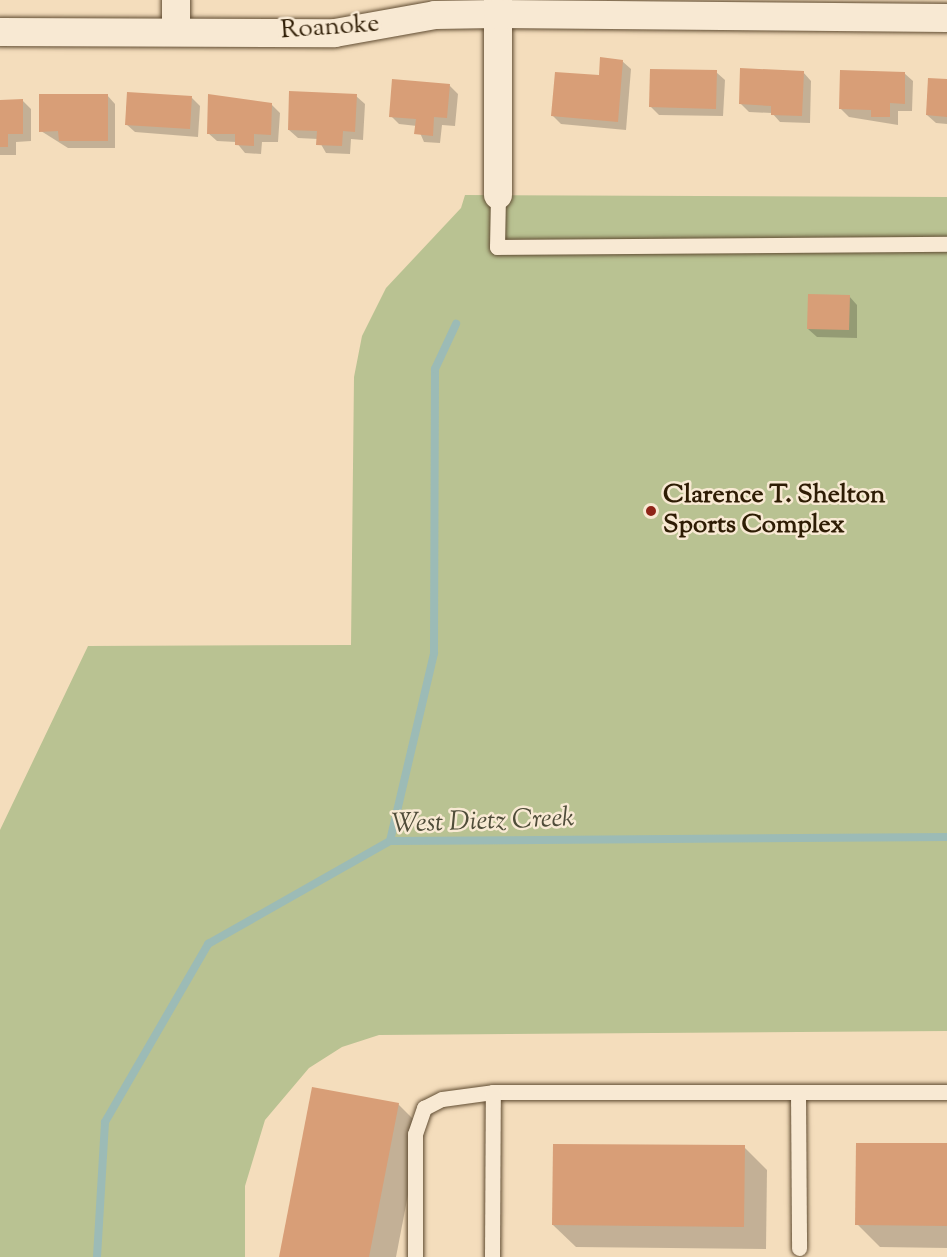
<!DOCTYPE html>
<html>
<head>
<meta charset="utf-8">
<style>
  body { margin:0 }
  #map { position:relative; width:947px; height:1257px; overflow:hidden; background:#f4ddbc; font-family:"Sorts Mill Goudy",serif }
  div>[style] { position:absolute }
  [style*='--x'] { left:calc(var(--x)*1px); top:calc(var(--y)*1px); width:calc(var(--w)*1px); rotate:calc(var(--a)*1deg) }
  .green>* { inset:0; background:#b9c292 }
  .shadow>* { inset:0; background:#0003 }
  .stream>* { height:8px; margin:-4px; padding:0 4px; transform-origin:4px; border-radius:4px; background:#9cbbb6 }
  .building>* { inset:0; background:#d89e77 }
  .roads { filter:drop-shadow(0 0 2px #604c32) drop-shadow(0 0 2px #604c32) }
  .service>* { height:15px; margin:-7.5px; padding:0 7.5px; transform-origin:7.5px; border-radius:7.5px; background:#f8e9d3 }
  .minor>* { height:28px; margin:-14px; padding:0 14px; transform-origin:14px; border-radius:14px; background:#f8e9d3 }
  .dots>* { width:16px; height:16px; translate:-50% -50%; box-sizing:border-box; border:3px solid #f8e9d3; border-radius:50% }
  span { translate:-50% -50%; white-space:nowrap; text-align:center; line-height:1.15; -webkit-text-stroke:5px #f8e9d3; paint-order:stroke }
  .street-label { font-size:26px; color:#2e1c04 }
  .poi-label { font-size:26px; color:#2e1c04; font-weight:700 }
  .left { translate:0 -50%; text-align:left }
  .water-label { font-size:27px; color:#4f4c39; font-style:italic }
</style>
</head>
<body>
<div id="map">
  <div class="green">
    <i style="clip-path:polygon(465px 195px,947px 197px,947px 1031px,379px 1035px,342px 1047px,309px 1068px,265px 1120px,245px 1186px,245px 1257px,0 1257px,0 830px,88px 646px,351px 645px,354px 377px,362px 336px,386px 288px,461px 208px)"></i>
  </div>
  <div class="shadow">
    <i style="clip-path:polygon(622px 61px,631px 69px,626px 130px,561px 124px,553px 116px)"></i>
    <i style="clip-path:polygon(716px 72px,725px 80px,723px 116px,659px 115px,650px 106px)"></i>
    <i style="clip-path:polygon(803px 72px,811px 81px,810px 123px,780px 122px,772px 113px,749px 112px,741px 104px)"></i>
    <i style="clip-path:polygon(904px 73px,913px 81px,912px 111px,898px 111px,898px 125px,849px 117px,840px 108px)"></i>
    <i style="clip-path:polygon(947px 80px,947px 124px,936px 123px,927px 115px)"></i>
    <i style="clip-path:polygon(449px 85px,458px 94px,455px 126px,442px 125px,440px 143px,424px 142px,417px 126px,399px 124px,391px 116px)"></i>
    <i style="clip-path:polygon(107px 95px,115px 104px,115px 148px,68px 148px,41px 131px)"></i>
    <i style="clip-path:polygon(356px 96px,365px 104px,363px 140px,351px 139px,350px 154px,326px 153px,318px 139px,298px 138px,289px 130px)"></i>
    <i style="clip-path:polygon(192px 98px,200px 106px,198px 137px,135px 132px,126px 124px)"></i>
    <i style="clip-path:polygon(22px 100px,31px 109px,31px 141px,16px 142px,16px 155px,0 155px,0 101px)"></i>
    <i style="clip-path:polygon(271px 104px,280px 113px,278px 142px,262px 142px,261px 154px,245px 153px,236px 142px,217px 141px,208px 133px)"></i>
    <i style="clip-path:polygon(849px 296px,857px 305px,857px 338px,817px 337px,808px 329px)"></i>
    <i style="clip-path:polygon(398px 1104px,421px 1127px,396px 1257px,280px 1257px)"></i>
    <i style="clip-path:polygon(947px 1145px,947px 1248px,880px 1247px,857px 1224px)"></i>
    <i style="clip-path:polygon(744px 1147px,767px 1170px,766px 1249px,576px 1247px,553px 1225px)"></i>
  </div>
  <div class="stream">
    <i style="--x:390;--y:841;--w:193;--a:-76.8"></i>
    <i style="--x:434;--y:653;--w:284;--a:-89.8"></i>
    <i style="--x:435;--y:369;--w:50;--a:-65"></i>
    <i style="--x:97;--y:1257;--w:135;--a:-86.6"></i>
    <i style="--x:105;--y:1122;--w:206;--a:-59.9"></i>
    <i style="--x:208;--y:944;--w:209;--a:-29.5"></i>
    <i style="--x:390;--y:841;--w:557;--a:-0.41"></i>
  </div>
  <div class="building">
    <i style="clip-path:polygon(600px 57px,623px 60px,618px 122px,551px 116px,555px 72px,599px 75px)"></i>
    <i style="clip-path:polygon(740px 68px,804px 71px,802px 116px,771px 115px,771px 106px,739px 104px)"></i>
    <i style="clip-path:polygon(650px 69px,717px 70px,716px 109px,649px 107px)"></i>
    <i style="clip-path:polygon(840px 70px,905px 72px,905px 104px,890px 103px,890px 117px,871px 117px,871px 110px,839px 109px)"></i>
    <i style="clip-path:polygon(928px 78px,947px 79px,947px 117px,926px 115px)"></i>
    <i style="clip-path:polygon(392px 79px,450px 84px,447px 118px,434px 117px,433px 136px,414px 134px,416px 119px,389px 117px)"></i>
    <i style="clip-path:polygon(289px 91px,357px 94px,355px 132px,343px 131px,342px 146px,316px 145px,317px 131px,288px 130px)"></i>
    <i style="clip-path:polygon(127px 92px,192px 96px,190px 129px,125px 125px)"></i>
    <i style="clip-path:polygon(39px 94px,108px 94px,108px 141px,59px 141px,58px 131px,39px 132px)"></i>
    <i style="clip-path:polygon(208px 94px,272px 103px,271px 135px,254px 134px,254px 146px,235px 145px,235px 134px,207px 134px)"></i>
    <i style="clip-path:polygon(23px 99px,23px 134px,8px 134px,8px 147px,0 147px,0 100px)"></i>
    <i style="clip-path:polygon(808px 294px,850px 295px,849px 330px,807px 329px)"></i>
    <i style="clip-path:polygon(312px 1087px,399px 1103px,369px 1257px,279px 1257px)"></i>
    <i style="clip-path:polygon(856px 1143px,947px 1143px,947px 1226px,855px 1225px)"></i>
    <i style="clip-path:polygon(553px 1144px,745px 1145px,744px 1227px,552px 1225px)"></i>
  </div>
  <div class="roads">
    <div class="service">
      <i style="--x:498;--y:195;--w:52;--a:91.1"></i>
      <i style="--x:497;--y:247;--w:450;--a:-0.4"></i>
      <i style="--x:798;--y:1092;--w:156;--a:89.6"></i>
      <i style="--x:415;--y:1257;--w:123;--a:-90"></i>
      <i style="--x:415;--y:1134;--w:28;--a:-71"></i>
      <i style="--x:424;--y:1108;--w:20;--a:-27"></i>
      <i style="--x:442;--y:1099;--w:51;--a:-7.8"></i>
      <i style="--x:493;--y:1092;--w:454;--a:0"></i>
      <i style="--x:492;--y:1257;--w:165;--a:-89.7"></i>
    </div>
    <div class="minor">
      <i style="--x:498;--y:0;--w:195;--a:90"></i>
      <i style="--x:0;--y:32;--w:335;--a:0.2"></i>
      <i style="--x:335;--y:33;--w:102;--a:-10.2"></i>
      <i style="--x:435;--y:15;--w:63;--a:-0.9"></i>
      <i style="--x:498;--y:14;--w:449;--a:0.5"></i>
      <i style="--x:176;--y:32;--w:32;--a:-90"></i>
    </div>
  </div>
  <div class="dots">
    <i style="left:651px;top:511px;background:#8f2418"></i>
  </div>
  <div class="street-label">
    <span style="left:330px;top:28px;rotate:-4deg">Roanoke</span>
  </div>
  <div class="poi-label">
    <span class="left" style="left:663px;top:511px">Clarence T. Shelton<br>Sports Complex</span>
  </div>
  <div class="water-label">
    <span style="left:483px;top:822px;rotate:-2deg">West Dietz Creek</span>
  </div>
</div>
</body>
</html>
